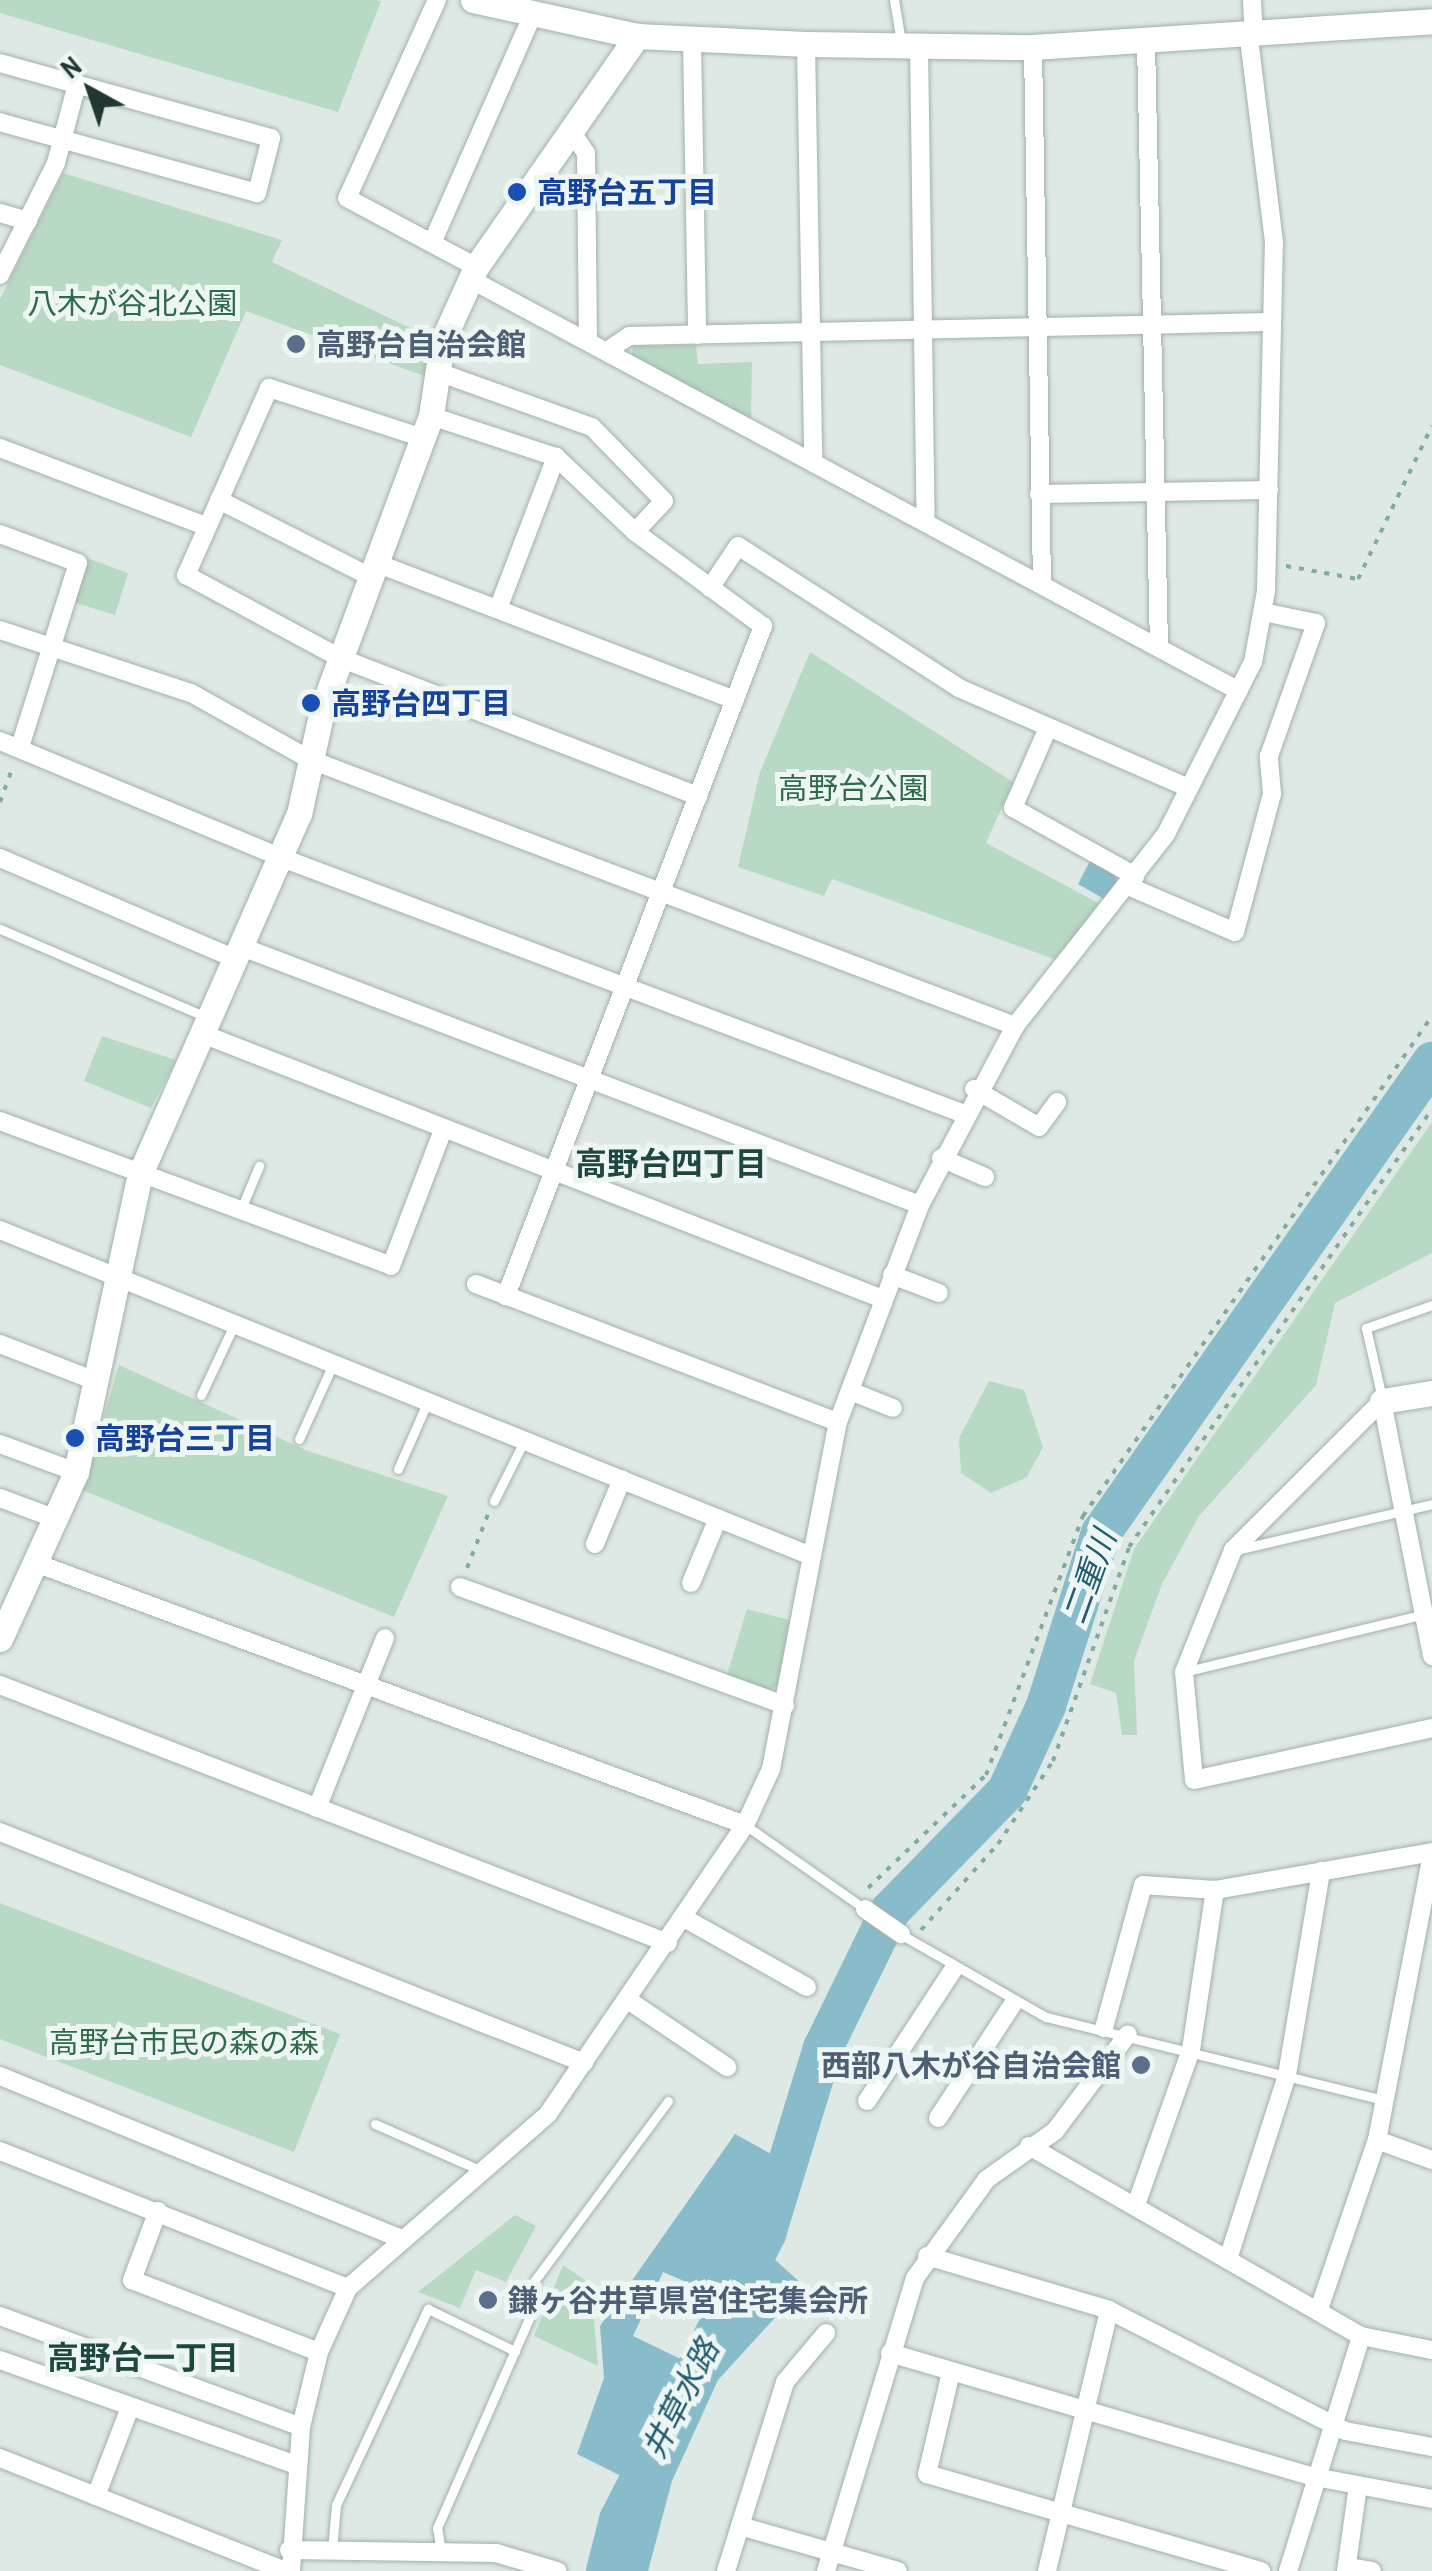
<!DOCTYPE html>
<html>
<head>
<meta charset="utf-8">
<style>
  body { margin:0 }
  #map { position:relative; width:1432px; height:2571px; overflow:hidden; background:#dee9e5; font-family:"Archivo Narrow","Noto Sans JP",sans-serif }
  div>[style] { position:absolute }
  [style*='--x'] { left:calc(var(--x)*1px); top:calc(var(--y)*1px); width:calc(var(--w)*1px); rotate:calc(var(--a)*1deg) }
  .green>* { inset:0; background:#b8d9c3 }
  .water>* { inset:0; background:#89bccb }
  .stream>* { height:6px; margin:-3px; padding:0 3px; transform-origin:3px; border-radius:3px; background:#89bccb }
  .river>* { height:40px; margin:-20px; padding:0 20px; transform-origin:20px; border-radius:20px; background:#89bccb }
  .path>* { height:4px; margin-top:-2px; transform-origin:0; background:repeating-linear-gradient(90deg,#81aaa0 0 5px,transparent 0 13px) }
  .roads { filter:drop-shadow(0 0 2px #a2b0ac) drop-shadow(0 0 2px #a2b0ac) }
  .lane>* { height:9px; margin:-4.5px; padding:0 4.5px; transform-origin:4.5px; border-radius:4.5px; background:#fff }
  .street>* { height:18px; margin:-9px; padding:0 9px; transform-origin:9px; border-radius:9px; background:#fff }
  .secondary>* { height:25px; margin:-12.5px; padding:0 12.5px; transform-origin:12.5px; border-radius:12.5px; background:#fff }
  .dots>* { width:28px; height:28px; translate:-50% -50%; box-sizing:border-box; border:5px solid #eef6f3; border-radius:50% }
  span { translate:-50% -50%; white-space:nowrap; text-align:center; line-height:1.15; -webkit-text-stroke:10px #eef6f3; paint-order:stroke }
  .transit-label { font-size:30px; color:#164399; font-weight:700 }
  .left { translate:0 -50%; text-align:left }
  .park-label { font-size:30px; color:#2e6b4a }
  .service-label { font-size:30px; color:#4e5e75; font-weight:700 }
  .right { translate:-100% -50%; text-align:right }
  .neighbourhood-label { font-size:32px; color:#1f4741; font-weight:700 }
  .water-label { font-size:32px; color:#205b6e; font-style:italic }
  .north { position:absolute; left:40px; top:40px; width:100px; height:100px; -webkit-text-stroke:8px #eef6f3; paint-order:stroke; rotate:320deg; font-size:28px; font-weight:700; line-height:40px; text-align:center; color:#213733 }
  .north::after { content:''; display:block; margin:auto; width:35px; height:45px; background:#213733; clip-path:polygon(50% 0,100% 100%,50% 72%,0 100%) }
</style>
</head>
<body>
<div id="map">
  <div class="green">
    <i style="clip-path:polygon(0 0,375px 0,381px 1px,338px 112px,0 13px)"></i>
    <i style="clip-path:polygon(63px 173px,282px 240px,272px 262px,429px 337px,427px 377px,246px 311px,191px 437px,0 365px,0 299px)"></i>
    <i style="clip-path:polygon(696px 345px,698px 364px,752px 362px,751px 419px,632px 355px,633px 346px)"></i>
    <i style="clip-path:polygon(87px 558px,128px 573px,115px 615px,73px 602px)"></i>
    <i style="clip-path:polygon(810px 652px,1013px 782px,986px 843px,1102px 905px,1054px 959px,832px 879px,824px 896px,738px 867px,760px 772px)"></i>
    <i style="clip-path:polygon(102px 1036px,176px 1060px,151px 1108px,84px 1081px)"></i>
    <i style="clip-path:polygon(1432px 1122px,1432px 1253px,1335px 1303px,1316px 1385px,1199px 1516px,1162px 1584px,1134px 1661px,1137px 1735px,1122px 1735px,1116px 1693px,1090px 1684px,1134px 1549px)"></i>
    <i style="clip-path:polygon(119px 1365px,308px 1451px,448px 1496px,394px 1617px,82px 1490px)"></i>
    <i style="clip-path:polygon(989px 1381px,1024px 1390px,1043px 1447px,1027px 1477px,991px 1493px,961px 1473px,959px 1438px)"></i>
    <i style="clip-path:polygon(747px 1609px,789px 1620px,780px 1684px,771px 1690px,727px 1675px)"></i>
    <i style="clip-path:polygon(0 1903px,340px 2034px,294px 2152px,0 2039px)"></i>
    <i style="clip-path:polygon(515px 2215px,536px 2226px,506px 2282px,476px 2270px,460px 2308px,418px 2292px)"></i>
    <i style="clip-path:polygon(563px 2265px,610px 2298px,594px 2321px,598px 2366px,534px 2336px)"></i>
  </div>
  <div class="water">
    <i style="clip-path:polygon(1090px 861px,1114px 873px,1118px 886px,1104px 899px,1078px 884px)"></i>
    <i style="clip-path:polygon(735px 2134px,773px 2155px,753px 2225px,721px 2297px,663px 2272px,633px 2336px,687px 2362px,625px 2478px,577px 2454px,604px 2378px,600px 2326px)"></i>
    <i style="clip-path:polygon(771px 2256px,804px 2286px,718px 2380px,672px 2481px,648px 2571px,621px 2571px,636px 2518px)"></i>
  </div>
  <div class="stream">
    <i style="--x:820;--y:2059;--w:28;--a:42"></i>
  </div>
  <div class="river">
    <i style="--x:606;--y:2571;--w:53;--a:-75.7"></i>
    <i style="--x:619;--y:2520;--w:322;--a:-62.8"></i>
    <i style="--x:766;--y:2234;--w:195;--a:-73"></i>
    <i style="--x:823;--y:2048;--w:153;--a:-63.9"></i>
    <i style="--x:890;--y:1911;--w:168;--a:-45.7"></i>
    <i style="--x:1007;--y:1791;--w:94;--a:-65.4"></i>
    <i style="--x:1046;--y:1706;--w:182;--a:-72.4"></i>
    <i style="--x:1101;--y:1533;--w:576;--a:-54.9"></i>
  </div>
  <div class="path">
    <i style="--x:1286;--y:566;--w:73;--a:10.2"></i>
    <i style="--x:1358;--y:579;--w:170;--a:-64.2"></i>
    <i style="--x:0;--y:802;--w:35;--a:-70"></i>
    <i style="--x:467;--y:1568;--w:60;--a:-68.6"></i>
    <i style="--x:868;--y:1888;--w:163;--a:-43.8"></i>
    <i style="--x:986;--y:1775;--w:277;--a:-69.5"></i>
    <i style="--x:1083;--y:1516;--w:610;--a:-55.08"></i>
    <i style="--x:921;--y:1930;--w:115;--a:-48.2"></i>
    <i style="--x:998;--y:1844;--w:100;--a:-56.5"></i>
    <i style="--x:1053;--y:1761;--w:227;--a:-70.4"></i>
    <i style="--x:1129;--y:1547;--w:533;--a:-55.33"></i>
  </div>
  <div class="roads">
    <div class="lane">
      <i style="--x:894;--y:0;--w:43;--a:80.5"></i>
      <i style="--x:0;--y:929;--w:222;--a:23.1"></i>
      <i style="--x:241;--y:1209;--w:47;--a:-67.3"></i>
      <i style="--x:201;--y:1395;--w:77;--a:-64.8"></i>
      <i style="--x:1382;--y:1398;--w:72;--a:-102.9"></i>
      <i style="--x:1366;--y:1328;--w:70;--a:-19.2"></i>
      <i style="--x:299;--y:1439;--w:82;--a:-65.6"></i>
      <i style="--x:398;--y:1469;--w:72;--a:-66.3"></i>
      <i style="--x:494;--y:1501;--w:67;--a:-63.4"></i>
      <i style="--x:1240;--y:1549;--w:197;--a:-13.2"></i>
      <i style="--x:1187;--y:1671;--w:245;--a:-13.5"></i>
      <i style="--x:745;--y:1825;--w:146;--a:35"></i>
      <i style="--x:902;--y:1935;--w:166;--a:29.7"></i>
      <i style="--x:1046;--y:2017;--w:348;--a:13.8"></i>
      <i style="--x:375;--y:2124;--w:117;--a:23.7"></i>
      <i style="--x:332;--y:2550;--w:45;--a:-84.9"></i>
      <i style="--x:336;--y:2505;--w:217;--a:-64.9"></i>
      <i style="--x:428;--y:2309;--w:97;--a:25.8"></i>
      <i style="--x:441;--y:2552;--w:24;--a:-99"></i>
      <i style="--x:437;--y:2528;--w:247;--a:-66.3"></i>
      <i style="--x:536;--y:2302;--w:22;--a:-93"></i>
      <i style="--x:535;--y:2280;--w:223;--a:-53.4"></i>
    </div>
    <div class="street">
      <i style="--x:437;--y:0;--w:217;--a:114.4"></i>
      <i style="--x:347;--y:198;--w:146;--a:28.1"></i>
      <i style="--x:1252;--y:0;--w:36;--a:87"></i>
      <i style="--x:692;--y:40;--w:295;--a:89"></i>
      <i style="--x:1146;--y:42;--w:604;--a:88.77"></i>
      <i style="--x:806;--y:44;--w:419;--a:89"></i>
      <i style="--x:919;--y:45;--w:476;--a:89.2"></i>
      <i style="--x:1033;--y:47;--w:535;--a:89.04"></i>
      <i style="--x:0;--y:63;--w:281;--a:15.5"></i>
      <i style="--x:271;--y:138;--w:57;--a:104.3"></i>
      <i style="--x:257;--y:193;--w:267;--a:-164.6"></i>
      <i style="--x:573;--y:134;--w:23;--a:56"></i>
      <i style="--x:586;--y:153;--w:188;--a:89.4"></i>
      <i style="--x:0;--y:213;--w:29;--a:16"></i>
      <i style="--x:432;--y:243;--w:248;--a:-66.2"></i>
      <i style="--x:0;--y:275;--w:125;--a:-63.4"></i>
      <i style="--x:56;--y:163;--w:82;--a:-75.1"></i>
      <i style="--x:470;--y:279;--w:872;--a:28.18"></i>
      <i style="--x:607;--y:351;--w:27;--a:-34"></i>
      <i style="--x:629;--y:336;--w:640;--a:-1.25"></i>
      <i style="--x:441;--y:373;--w:160;--a:19.7"></i>
      <i style="--x:592;--y:427;--w:103;--a:45.8"></i>
      <i style="--x:664;--y:501;--w:42;--a:133.1"></i>
      <i style="--x:431;--y:416;--w:132;--a:18.2"></i>
      <i style="--x:556;--y:457;--w:109;--a:43.5"></i>
      <i style="--x:635;--y:532;--w:159;--a:36.3"></i>
      <i style="--x:763;--y:626;--w:718;--a:110.99"></i>
      <i style="--x:423;--y:438;--w:162;--a:-162"></i>
      <i style="--x:269;--y:388;--w:205;--a:113.9"></i>
      <i style="--x:186;--y:575;--w:175;--a:28.3"></i>
      <i style="--x:340;--y:658;--w:384;--a:21.1"></i>
      <i style="--x:0;--y:448;--w:219;--a:20.8"></i>
      <i style="--x:1039;--y:494;--w:230;--a:-1"></i>
      <i style="--x:219;--y:500;--w:170;--a:26.9"></i>
      <i style="--x:0;--y:534;--w:83;--a:20.4"></i>
      <i style="--x:78;--y:563;--w:193;--a:107.5"></i>
      <i style="--x:376;--y:563;--w:384;--a:20.9"></i>
      <i style="--x:710;--y:588;--w:50;--a:-56.3"></i>
      <i style="--x:738;--y:546;--w:263;--a:32.7"></i>
      <i style="--x:959;--y:688;--w:251;--a:23.5"></i>
      <i style="--x:498;--y:609;--w:163;--a:-69.1"></i>
      <i style="--x:0;--y:630;--w:201;--a:18.3"></i>
      <i style="--x:191;--y:693;--w:137;--a:29.2"></i>
      <i style="--x:311;--y:760;--w:753;--a:20.7"></i>
      <i style="--x:1047;--y:730;--w:85;--a:113.6"></i>
      <i style="--x:1013;--y:808;--w:140;--a:29.1"></i>
      <i style="--x:0;--y:741;--w:305;--a:22.5"></i>
      <i style="--x:282;--y:858;--w:726;--a:20.56"></i>
      <i style="--x:0;--y:858;--w:257;--a:23.2"></i>
      <i style="--x:1128;--y:886;--w:116;--a:23.3"></i>
      <i style="--x:1235;--y:932;--w:143;--a:-75"></i>
      <i style="--x:1272;--y:794;--w:38;--a:-95"></i>
      <i style="--x:1269;--y:756;--w:141;--a:-70.5"></i>
      <i style="--x:1316;--y:623;--w:54;--a:-168.3"></i>
      <i style="--x:242;--y:947;--w:725;--a:20.83"></i>
      <i style="--x:200;--y:1033;--w:733;--a:21.28"></i>
      <i style="--x:974;--y:1089;--w:75;--a:30.3"></i>
      <i style="--x:1039;--y:1127;--w:31;--a:-54"></i>
      <i style="--x:0;--y:1121;--w:417;--a:20.3"></i>
      <i style="--x:391;--y:1266;--w:146;--a:-69.1"></i>
      <i style="--x:941;--y:1158;--w:48;--a:23.4"></i>
      <i style="--x:0;--y:1230;--w:872;--a:21.89"></i>
      <i style="--x:892;--y:1275;--w:50;--a:21"></i>
      <i style="--x:476;--y:1284;--w:387;--a:20.9"></i>
      <i style="--x:0;--y:1344;--w:105;--a:21.2"></i>
      <i style="--x:850;--y:1391;--w:46;--a:21.6"></i>
      <i style="--x:1382;--y:1401;--w:211;--a:135"></i>
      <i style="--x:1233;--y:1550;--w:131;--a:111.9"></i>
      <i style="--x:1184;--y:1672;--w:108;--a:84.7"></i>
      <i style="--x:1194;--y:1780;--w:244;--a:-12.3"></i>
      <i style="--x:1382;--y:1401;--w:260;--a:78.9"></i>
      <i style="--x:0;--y:1444;--w:81;--a:20.2"></i>
      <i style="--x:0;--y:1498;--w:63;--a:20.4"></i>
      <i style="--x:595;--y:1544;--w:70;--a:-67.4"></i>
      <i style="--x:41;--y:1565;--w:750;--a:20.27"></i>
      <i style="--x:691;--y:1583;--w:70;--a:-67.4"></i>
      <i style="--x:460;--y:1587;--w:346;--a:20"></i>
      <i style="--x:0;--y:1685;--w:716;--a:21.12"></i>
      <i style="--x:317;--y:1808;--w:183;--a:-68.2"></i>
      <i style="--x:0;--y:1832;--w:628;--a:21.58"></i>
      <i style="--x:865;--y:1909;--w:44;--a:34.8"></i>
      <i style="--x:684;--y:1918;--w:141;--a:29.3"></i>
      <i style="--x:628;--y:2000;--w:120;--a:34.1"></i>
      <i style="--x:1104;--y:2028;--w:148;--a:-74.7"></i>
      <i style="--x:1143;--y:1885;--w:72;--a:4"></i>
      <i style="--x:1215;--y:1890;--w:220;--a:-9.9"></i>
      <i style="--x:0;--y:2076;--w:433;--a:22.1"></i>
      <i style="--x:867;--y:2101;--w:157;--a:-56.7"></i>
      <i style="--x:938;--y:2118;--w:136;--a:-56.7"></i>
      <i style="--x:1377;--y:2140;--w:59;--a:20"></i>
      <i style="--x:1029;--y:2146;--w:383;--a:29.8"></i>
      <i style="--x:1361;--y:2336;--w:72;--a:11.2"></i>
      <i style="--x:0;--y:2151;--w:374;--a:21.5"></i>
      <i style="--x:1136;--y:2205;--w:164;--a:-70.5"></i>
      <i style="--x:1191;--y:2050;--w:162;--a:-81.5"></i>
      <i style="--x:158;--y:2211;--w:74;--a:110.6"></i>
      <i style="--x:132;--y:2280;--w:200;--a:21.1"></i>
      <i style="--x:927;--y:2256;--w:190;--a:16.5"></i>
      <i style="--x:1109;--y:2310;--w:265;--a:27.1"></i>
      <i style="--x:1345;--y:2431;--w:88;--a:10.4"></i>
      <i style="--x:1229;--y:2256;--w:190;--a:-72.2"></i>
      <i style="--x:1287;--y:2075;--w:207;--a:-80.5"></i>
      <i style="--x:1319;--y:2309;--w:179;--a:-71.1"></i>
      <i style="--x:1377;--y:2140;--w:290;--a:-79.1"></i>
      <i style="--x:0;--y:2316;--w:321;--a:20.2"></i>
      <i style="--x:890;--y:2353;--w:443;--a:16.3"></i>
      <i style="--x:1315;--y:2477;--w:119;--a:10.6"></i>
      <i style="--x:0;--y:2360;--w:312;--a:19.5"></i>
      <i style="--x:951;--y:2372;--w:105;--a:103.2"></i>
      <i style="--x:927;--y:2474;--w:348;--a:16.2"></i>
      <i style="--x:0;--y:2458;--w:308;--a:21.6"></i>
      <i style="--x:96;--y:2496;--w:92;--a:-69"></i>
      <i style="--x:740;--y:2526;--w:151;--a:-72.6"></i>
      <i style="--x:785;--y:2382;--w:64;--a:-50.1"></i>
      <i style="--x:289;--y:2550;--w:207;--a:0.8"></i>
      <i style="--x:496;--y:2553;--w:64;--a:16.4"></i>
      <i style="--x:1347;--y:2567;--w:25;--a:9"></i>
      <i style="--x:291;--y:2571;--w:144;--a:-86"></i>
      <i style="--x:301;--y:2427;--w:77;--a:-76.5"></i>
      <i style="--x:319;--y:2352;--w:70;--a:-65.6"></i>
      <i style="--x:348;--y:2288;--w:265;--a:-41"></i>
      <i style="--x:548;--y:2114;--w:350;--a:-55.7"></i>
      <i style="--x:745;--y:1825;--w:62;--a:-65.1"></i>
      <i style="--x:771;--y:1769;--w:353;--a:-79.1"></i>
      <i style="--x:838;--y:1422;--w:232;--a:-69.3"></i>
      <i style="--x:920;--y:1205;--w:203;--a:-62"></i>
      <i style="--x:1015;--y:1026;--w:244;--a:-51.8"></i>
      <i style="--x:1166;--y:834;--w:193;--a:-63.2"></i>
      <i style="--x:1253;--y:662;--w:72;--a:-79.6"></i>
      <i style="--x:1266;--y:591;--w:349;--a:-88.7"></i>
      <i style="--x:1274;--y:242;--w:207;--a:-97"></i>
      <i style="--x:726;--y:2571;--w:47;--a:-72.7"></i>
      <i style="--x:740;--y:2526;--w:164;--a:15.9"></i>
      <i style="--x:826;--y:2571;--w:306;--a:-73.1"></i>
      <i style="--x:915;--y:2278;--w:122;--a:-54"></i>
      <i style="--x:987;--y:2179;--w:83;--a:-35.2"></i>
      <i style="--x:1055;--y:2131;--w:121;--a:-53"></i>
      <i style="--x:1047;--y:2571;--w:268;--a:-76.6"></i>
      <i style="--x:1288;--y:2571;--w:246;--a:-72.7"></i>
      <i style="--x:1346;--y:2571;--w:86;--a:-82"></i>
    </div>
    <div class="secondary">
      <i style="--x:473;--y:0;--w:168;--a:12.4"></i>
      <i style="--x:637;--y:36;--w:169;--a:2.7"></i>
      <i style="--x:806;--y:44;--w:227;--a:0.8"></i>
      <i style="--x:1033;--y:47;--w:400;--a:-3.7"></i>
      <i style="--x:1382;--y:1401;--w:51;--a:-9.1"></i>
      <i style="--x:0;--y:1639;--w:183;--a:-65.5"></i>
      <i style="--x:76;--y:1472;--w:305;--a:-77.9"></i>
      <i style="--x:140;--y:1174;--w:394;--a:-66.2"></i>
      <i style="--x:299;--y:814;--w:111;--a:-77.5"></i>
      <i style="--x:323;--y:706;--w:309;--a:-69.6"></i>
      <i style="--x:431;--y:416;--w:75;--a:-81.5"></i>
      <i style="--x:442;--y:342;--w:82;--a:-65.6"></i>
      <i style="--x:476;--y:267;--w:282;--a:-55.1"></i>
    </div>
  </div>
  <div class="dots">
    <i style="left:517px;top:192px;background:#1a4fb4"></i>
    <i style="left:296px;top:344px;background:#5c6f8a"></i>
    <i style="left:311px;top:703px;background:#1a4fb4"></i>
    <i style="left:75px;top:1438px;background:#1a4fb4"></i>
    <i style="left:1141px;top:2065px;background:#5c6f8a"></i>
    <i style="left:488px;top:2300px;background:#5c6f8a"></i>
  </div>
  <div class="transit-label">
    <span class="left" style="left:537px;top:192px">高野台五丁目</span>
    <span class="left" style="left:331px;top:703px">高野台四丁目</span>
    <span class="left" style="left:95px;top:1438px">高野台三丁目</span>
  </div>
  <div class="park-label">
    <span style="left:132px;top:303px">八木が谷北公園</span>
    <span style="left:853px;top:788px">高野台公園</span>
    <span style="left:184px;top:2042px">高野台市民の森の森</span>
  </div>
  <div class="service-label">
    <span class="left" style="left:316px;top:344px">高野台自治会館</span>
    <span class="right" style="left:1121px;top:2065px">西部八木が谷自治会館</span>
    <span class="left" style="left:508px;top:2300px">鎌ヶ谷井草県営住宅集会所</span>
  </div>
  <div class="neighbourhood-label">
    <span style="left:671px;top:1164px">高野台四丁目</span>
    <span style="left:143px;top:2358px">高野台一丁目</span>
  </div>
  <div class="water-label">
    <span style="left:1090px;top:1577px;rotate:-70deg">二重川</span>
    <span style="left:681px;top:2399px;rotate:-63deg">井草水路</span>
  </div>
  <div class="north">N</div>
</div>
</body>
</html>
